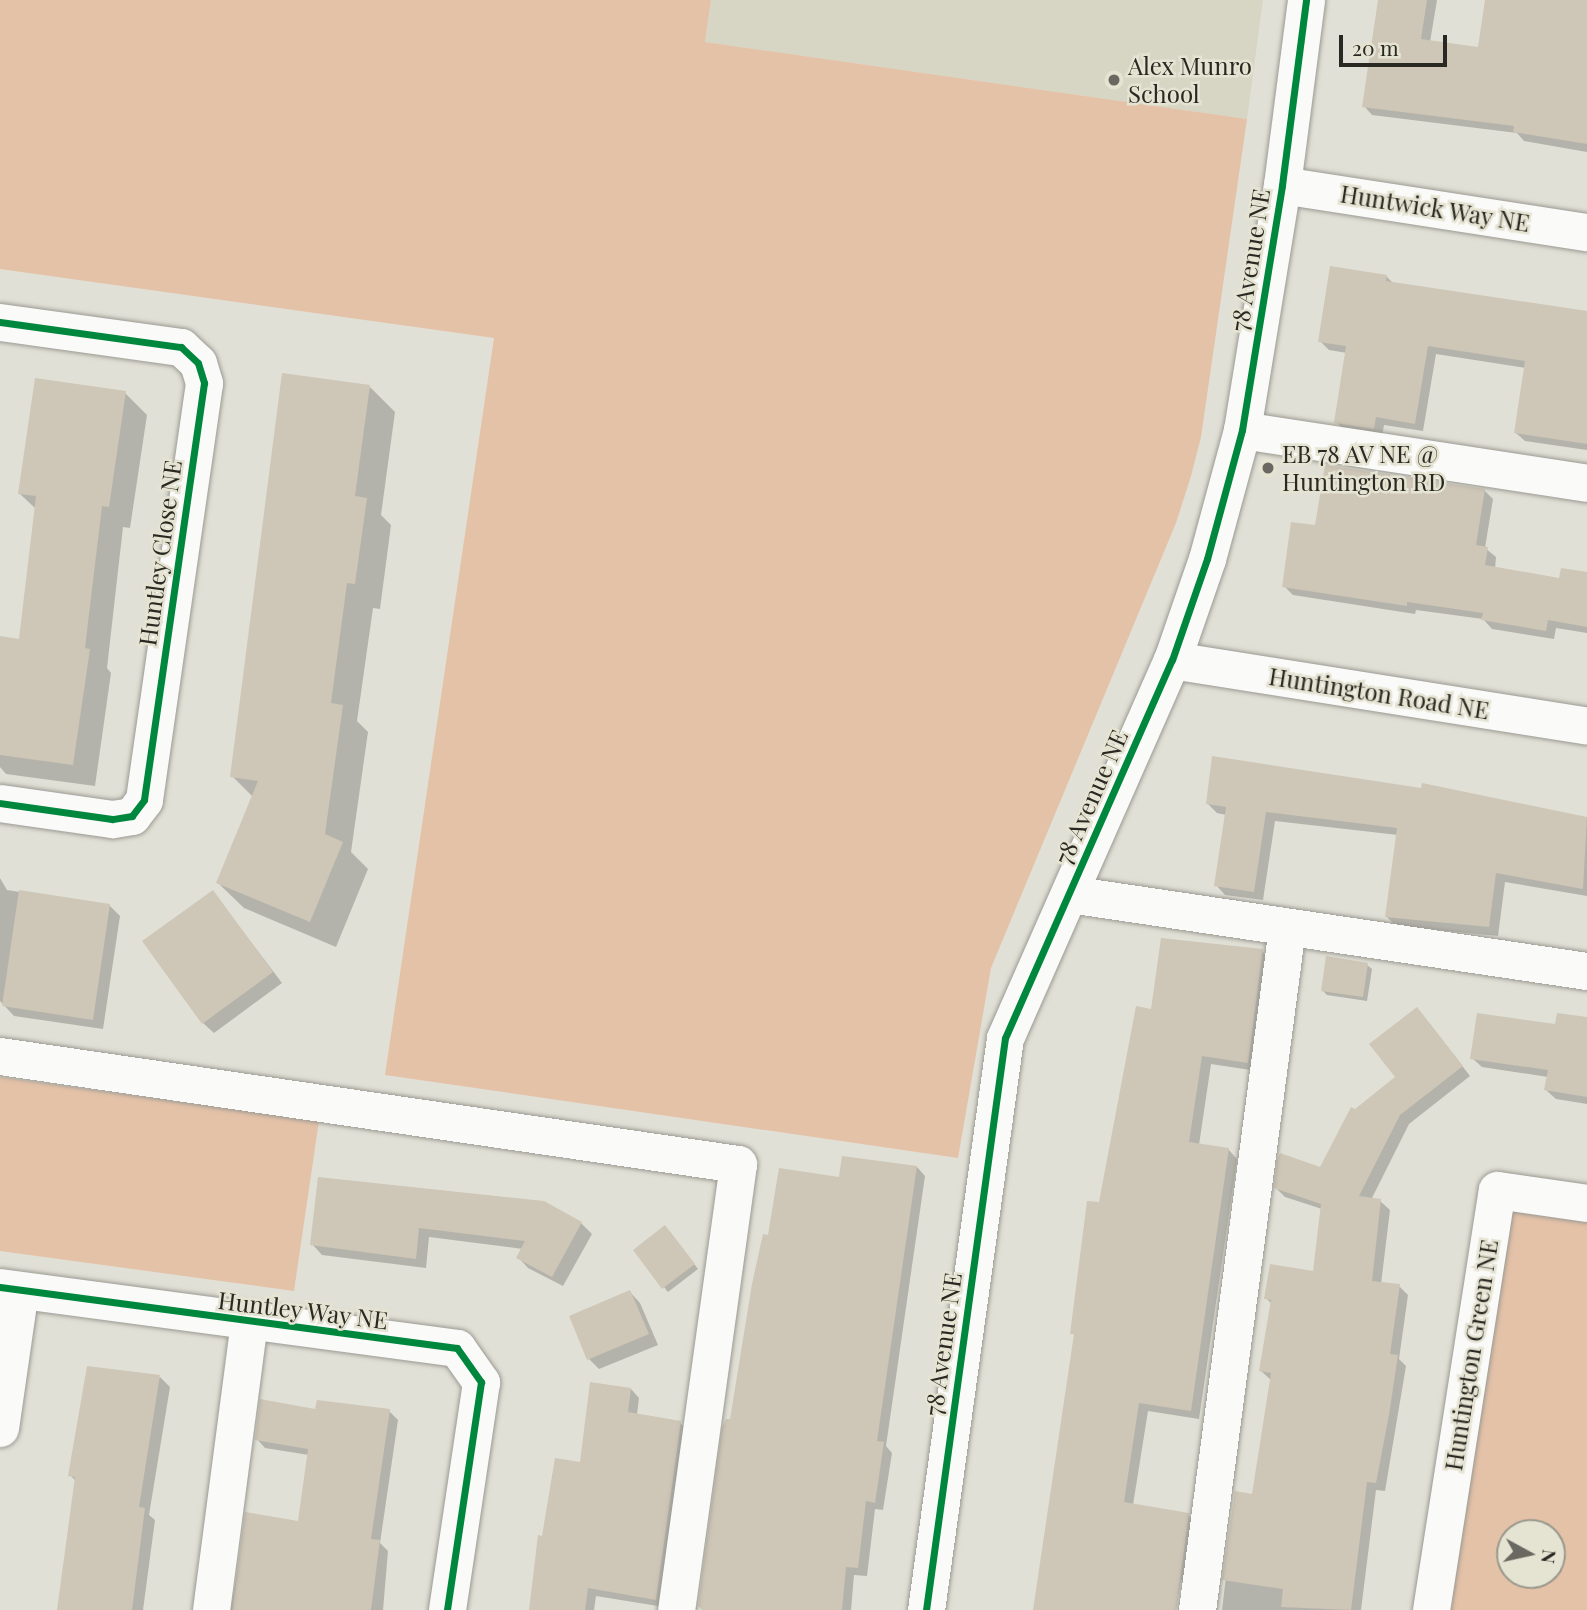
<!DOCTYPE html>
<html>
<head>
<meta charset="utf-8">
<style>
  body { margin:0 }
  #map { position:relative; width:1587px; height:1610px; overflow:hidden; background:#e1e0d6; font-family:"Playfair Display",serif }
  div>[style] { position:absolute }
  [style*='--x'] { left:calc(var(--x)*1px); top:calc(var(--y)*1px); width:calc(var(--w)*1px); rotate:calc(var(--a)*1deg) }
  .built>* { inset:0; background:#d7d5c3 }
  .green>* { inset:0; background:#e4c2a8 }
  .shadow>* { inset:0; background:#0003 }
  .building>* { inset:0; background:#cec6b6 }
  .roads { filter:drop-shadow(0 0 2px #9b9a93) drop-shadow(0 0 2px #9b9a93) }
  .minor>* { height:37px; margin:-18.5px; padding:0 18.5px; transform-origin:18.5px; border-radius:18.5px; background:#fafaf9 }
  .cycleway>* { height:7px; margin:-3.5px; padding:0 3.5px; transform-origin:3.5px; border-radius:3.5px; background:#00873e }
  .dots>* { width:19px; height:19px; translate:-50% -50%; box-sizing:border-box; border:4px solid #e5e3d2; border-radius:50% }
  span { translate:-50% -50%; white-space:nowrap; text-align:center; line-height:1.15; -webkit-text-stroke:5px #e5e3d2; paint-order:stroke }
  .poi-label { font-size:24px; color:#292822 }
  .left { translate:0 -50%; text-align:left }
  .street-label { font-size:24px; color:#292822 }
  .north { position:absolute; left:1496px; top:1519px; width:70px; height:70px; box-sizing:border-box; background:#e5e3d2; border:2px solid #9a988c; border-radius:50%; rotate:98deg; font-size:19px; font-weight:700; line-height:28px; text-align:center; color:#292822 }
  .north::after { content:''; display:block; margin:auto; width:24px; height:32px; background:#696861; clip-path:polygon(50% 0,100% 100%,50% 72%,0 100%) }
  .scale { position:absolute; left:1339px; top:35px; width:108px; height:32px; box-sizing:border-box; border:4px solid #292822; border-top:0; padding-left:9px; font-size:21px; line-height:24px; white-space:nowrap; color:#292822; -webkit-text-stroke:5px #e5e3d2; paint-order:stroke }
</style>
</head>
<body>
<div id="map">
  <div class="built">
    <i style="clip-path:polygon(711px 0,1263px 0,1247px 119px,705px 42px)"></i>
  </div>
  <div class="green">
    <i style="clip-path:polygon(0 0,711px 0,705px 42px,1247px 119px,1201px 437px,1191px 476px,1176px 523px,991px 968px,958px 1158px,385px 1075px,494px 338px,0 269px)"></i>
    <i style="clip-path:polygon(0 1077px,319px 1121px,294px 1291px,0 1251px)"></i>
    <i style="clip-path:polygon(evenodd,1497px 1190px,1587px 1203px,1587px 1610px,1431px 1610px,1497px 1190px,1510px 1533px,1552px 1533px,1552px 1575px,1510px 1575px,1510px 1533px)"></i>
  </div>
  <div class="shadow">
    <i style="clip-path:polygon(1380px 0,1437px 0,1430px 42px,1479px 49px,1487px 0,1587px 5px,1587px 152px,1524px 141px,1517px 133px,1372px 115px,1364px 106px)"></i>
    <i style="clip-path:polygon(1386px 276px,1394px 284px,1587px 312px,1587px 450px,1525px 441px,1516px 433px,1526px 368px,1436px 354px,1423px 431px,1384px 425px,1382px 437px,1345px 431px,1336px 422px,1347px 353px,1329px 350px,1320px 341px)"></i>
    <i style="clip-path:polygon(370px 387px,395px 412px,381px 515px,391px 525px,380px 609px,373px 608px,357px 721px,368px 732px,351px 852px,368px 869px,336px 947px,244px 908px,218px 883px,253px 797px,232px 776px)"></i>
    <i style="clip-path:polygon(125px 393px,147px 415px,130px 528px,123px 527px,107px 668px,111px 673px,95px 786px,6px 774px,0 767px,0 644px,20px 640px,36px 509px,19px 493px)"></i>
    <i style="clip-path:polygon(1484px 490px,1493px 499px,1485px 548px,1496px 557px,1495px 569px,1560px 580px,1587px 574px,1587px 633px,1556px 628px,1554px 639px,1492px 629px,1483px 619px,1416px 610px,1415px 614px,1293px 595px,1284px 586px,1317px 527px)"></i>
    <i style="clip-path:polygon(1423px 785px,1587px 818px,1587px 896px,1505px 882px,1498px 936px,1396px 926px,1387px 917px,1398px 835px,1275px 821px,1263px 900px,1225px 895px,1216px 885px,1226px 815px,1217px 813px,1208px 804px,1423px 790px)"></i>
    <i style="clip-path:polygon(0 878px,7px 890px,110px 906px,120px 916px,103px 1029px,14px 1016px,0 1001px)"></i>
    <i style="clip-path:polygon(213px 892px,282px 983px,214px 1033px,203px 1023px)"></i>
    <i style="clip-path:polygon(1262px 951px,1271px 960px,1257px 1071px,1211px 1064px,1199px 1145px,1228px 1149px,1237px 1159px,1199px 1419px,1148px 1411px,1133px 1505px,1188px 1515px,1197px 1524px,1189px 1581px,1181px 1580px,1176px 1610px,1035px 1610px,1076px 1336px,1072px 1333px,1101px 1204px,1153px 1011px)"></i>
    <i style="clip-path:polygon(1367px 965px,1372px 969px,1367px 1001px,1327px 995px,1323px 991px)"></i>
    <i style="clip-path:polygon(1587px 1019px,1587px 1104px,1556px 1099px,1546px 1090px,1548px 1077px,1482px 1067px,1472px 1058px)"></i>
    <i style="clip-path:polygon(1430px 1024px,1470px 1076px,1409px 1124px,1371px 1200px,1380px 1201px,1390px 1210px,1381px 1284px,1399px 1286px,1408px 1295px,1399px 1359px,1406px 1366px,1385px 1491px,1376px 1490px,1361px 1610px,1222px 1610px,1236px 1493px,1254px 1496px,1271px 1380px,1261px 1371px,1272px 1304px,1266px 1298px,1314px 1273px,1322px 1209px,1285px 1197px,1276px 1188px,1321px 1169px,1355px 1111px,1397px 1077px)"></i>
    <i style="clip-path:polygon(917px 1167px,925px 1176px,886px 1446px,892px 1453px,883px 1510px,875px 1509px,867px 1576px,854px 1575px,851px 1610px,703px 1610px,732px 1421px,770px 1237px,841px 1179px)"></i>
    <i style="clip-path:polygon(320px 1179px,581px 1223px,592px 1234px,563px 1286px,528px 1268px,518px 1257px,523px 1249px,429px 1237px,426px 1268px,322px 1255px,312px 1244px)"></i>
    <i style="clip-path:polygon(670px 1232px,698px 1269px,668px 1292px,664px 1287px)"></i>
    <i style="clip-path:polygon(630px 1292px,640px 1303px,658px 1345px,599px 1369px,589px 1359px)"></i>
    <i style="clip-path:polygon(160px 1377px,170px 1387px,149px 1515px,155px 1520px,143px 1610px,59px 1610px,76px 1481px,70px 1475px)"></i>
    <i style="clip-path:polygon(631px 1389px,639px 1398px,637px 1415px,680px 1423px,689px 1431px,664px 1607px,596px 1596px,594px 1610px,530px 1610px,544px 1538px,581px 1464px)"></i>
    <i style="clip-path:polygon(317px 1411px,389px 1411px,398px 1420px,380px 1543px,388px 1551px,383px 1610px,231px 1610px,247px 1514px,300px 1523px,309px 1455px,265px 1448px,257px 1439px)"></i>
  </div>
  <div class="building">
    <i style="clip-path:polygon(1378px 0,1427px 0,1421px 39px,1478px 47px,1485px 0,1587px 0,1587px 144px,1513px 132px,1514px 126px,1362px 107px)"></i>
    <i style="clip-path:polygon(1330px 266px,1387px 275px,1386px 281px,1587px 311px,1587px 444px,1514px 433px,1525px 361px,1428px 346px,1415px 424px,1376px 417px,1374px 429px,1334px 423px,1346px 346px,1318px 342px)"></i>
    <i style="clip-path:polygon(282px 373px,370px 385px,355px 496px,367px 498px,355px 584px,347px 583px,331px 703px,343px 705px,325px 834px,343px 842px,310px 922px,216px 883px,258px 781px,230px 777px)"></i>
    <i style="clip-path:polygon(35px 378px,126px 391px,109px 507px,102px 506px,85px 648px,90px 649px,73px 765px,0 755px,0 636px,19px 639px,36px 496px,18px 494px)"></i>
    <i style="clip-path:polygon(1325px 465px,1485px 489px,1476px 545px,1488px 547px,1485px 565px,1559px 578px,1561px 568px,1587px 572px,1587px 627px,1548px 620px,1546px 631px,1481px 620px,1483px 613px,1407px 602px,1407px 606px,1282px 587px,1291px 522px,1315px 525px)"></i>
    <i style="clip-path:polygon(1212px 756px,1421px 788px,1422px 783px,1587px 817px,1583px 889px,1496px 873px,1489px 927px,1385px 917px,1397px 828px,1266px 812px,1254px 892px,1214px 886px,1226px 807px,1206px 804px)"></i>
    <i style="clip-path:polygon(19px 890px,110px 904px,93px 1020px,2px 1006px)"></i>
    <i style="clip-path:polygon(213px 890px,273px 972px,202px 1024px,142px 941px)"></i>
    <i style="clip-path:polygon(1161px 938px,1263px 949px,1248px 1063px,1202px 1056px,1189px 1142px,1229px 1148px,1191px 1411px,1139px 1403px,1124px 1502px,1189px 1513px,1176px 1610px,1033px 1610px,1074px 1334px,1070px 1334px,1087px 1201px,1099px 1202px,1136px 1006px,1151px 1009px)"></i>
    <i style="clip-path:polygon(1326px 956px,1368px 963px,1363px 997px,1321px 991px)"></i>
    <i style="clip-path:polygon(1417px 1007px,1463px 1066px,1400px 1115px,1359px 1196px,1381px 1199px,1372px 1281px,1400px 1284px,1390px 1354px,1398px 1355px,1389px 1415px,1376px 1483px,1367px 1482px,1351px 1610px,1281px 1607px,1283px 1589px,1222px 1580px,1235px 1491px,1252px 1494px,1271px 1373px,1259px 1371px,1271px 1300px,1264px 1299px,1270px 1264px,1313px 1271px,1321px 1204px,1274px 1188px,1277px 1160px,1280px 1153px,1320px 1167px,1351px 1107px,1355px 1109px,1395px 1077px,1369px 1044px)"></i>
    <i style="clip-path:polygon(1477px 1013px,1555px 1024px,1557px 1013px,1587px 1017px,1587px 1097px,1544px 1090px,1548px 1070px,1470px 1059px)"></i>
    <i style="clip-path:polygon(842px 1156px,917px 1166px,877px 1441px,884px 1442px,875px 1503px,866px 1501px,858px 1568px,846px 1567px,842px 1610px,702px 1610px,698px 1606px,722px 1428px,726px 1419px,730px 1419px,752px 1284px,763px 1234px,768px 1235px,779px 1168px,839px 1177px)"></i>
    <i style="clip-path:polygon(318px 1177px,544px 1201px,582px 1222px,552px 1277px,516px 1258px,525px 1241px,419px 1228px,416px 1259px,310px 1245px)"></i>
    <i style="clip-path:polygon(665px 1225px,695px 1264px,662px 1289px,633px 1250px)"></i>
    <i style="clip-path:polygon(630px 1290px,649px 1334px,587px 1360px,569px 1316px)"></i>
    <i style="clip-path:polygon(87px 1366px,160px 1375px,139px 1507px,145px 1508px,132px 1610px,57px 1610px,75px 1477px,68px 1476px)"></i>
    <i style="clip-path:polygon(590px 1382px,631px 1388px,628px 1412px,681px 1421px,656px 1600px,588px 1588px,585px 1610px,529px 1610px,538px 1535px,542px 1536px,555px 1458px,580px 1462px)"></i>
    <i style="clip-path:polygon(260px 1399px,315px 1409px,317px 1400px,390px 1409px,371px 1539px,380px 1540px,371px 1610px,232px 1610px,245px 1512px,298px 1521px,308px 1449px,255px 1440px)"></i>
  </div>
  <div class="roads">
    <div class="minor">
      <i style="--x:1282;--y:185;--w:309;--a:8.8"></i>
      <i style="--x:0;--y:322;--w:183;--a:7.9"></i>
      <i style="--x:181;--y:347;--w:23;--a:43"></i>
      <i style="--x:198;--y:363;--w:21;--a:73"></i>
      <i style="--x:204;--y:383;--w:421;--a:98.2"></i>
      <i style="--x:144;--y:800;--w:20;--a:127"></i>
      <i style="--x:132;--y:816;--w:20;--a:171"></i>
      <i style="--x:112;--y:819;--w:113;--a:-171.9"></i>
      <i style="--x:1242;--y:430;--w:349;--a:8.7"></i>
      <i style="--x:1172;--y:660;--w:420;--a:9"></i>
      <i style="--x:1069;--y:894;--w:524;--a:8.46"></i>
      <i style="--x:0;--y:1056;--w:746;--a:8.33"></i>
      <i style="--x:738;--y:1164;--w:450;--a:97.9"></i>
      <i style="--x:0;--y:1287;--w:461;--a:7.6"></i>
      <i style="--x:457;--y:1348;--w:42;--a:54.8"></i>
      <i style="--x:481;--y:1382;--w:231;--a:98.5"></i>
      <i style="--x:0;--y:1428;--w:139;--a:-81.8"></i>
      <i style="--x:211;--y:1610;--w:290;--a:-82.5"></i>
      <i style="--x:926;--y:1610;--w:577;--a:-82.14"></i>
      <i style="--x:1005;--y:1038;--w:413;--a:-66.2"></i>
      <i style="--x:1172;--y:660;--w:107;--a:-70.9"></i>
      <i style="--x:1207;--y:559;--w:134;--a:-74.8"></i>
      <i style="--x:1242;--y:430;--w:248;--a:-80.7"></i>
      <i style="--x:1282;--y:185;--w:187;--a:-82.6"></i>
      <i style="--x:1197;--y:1610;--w:689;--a:-82.49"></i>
      <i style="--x:1431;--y:1610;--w:425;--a:-81.1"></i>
      <i style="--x:1497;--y:1190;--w:91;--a:8.2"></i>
    </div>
  </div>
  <div class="cycleway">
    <i style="--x:0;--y:322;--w:183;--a:7.9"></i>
    <i style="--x:181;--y:347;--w:23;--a:43"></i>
    <i style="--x:198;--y:363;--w:21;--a:73"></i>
    <i style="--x:204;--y:383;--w:421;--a:98.2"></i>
    <i style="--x:144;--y:800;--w:20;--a:127"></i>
    <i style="--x:132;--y:816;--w:20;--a:171"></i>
    <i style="--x:112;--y:819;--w:113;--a:-171.9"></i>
    <i style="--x:0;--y:1287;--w:461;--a:7.6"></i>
    <i style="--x:457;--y:1348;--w:42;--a:54.8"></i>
    <i style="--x:481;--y:1382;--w:231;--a:98.5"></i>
    <i style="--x:926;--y:1610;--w:577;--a:-82.14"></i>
    <i style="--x:1005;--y:1038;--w:413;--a:-66.2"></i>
    <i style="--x:1172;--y:660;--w:107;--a:-70.9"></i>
    <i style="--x:1207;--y:559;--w:134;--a:-74.8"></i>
    <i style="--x:1242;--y:430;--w:248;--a:-80.7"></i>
    <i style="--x:1282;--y:185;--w:187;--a:-82.6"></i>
  </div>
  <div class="dots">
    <i style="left:1114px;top:80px;background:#696861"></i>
    <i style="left:1268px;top:468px;background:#696861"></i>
  </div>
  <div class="poi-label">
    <span class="left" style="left:1128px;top:80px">Alex Munro<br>School</span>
    <span class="left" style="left:1282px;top:468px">EB 78 AV NE @<br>Huntington RD</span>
  </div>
  <div class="street-label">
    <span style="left:1435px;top:208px;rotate:9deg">Huntwick Way NE</span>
    <span style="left:1250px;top:260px;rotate:-81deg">78 Avenue NE</span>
    <span style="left:160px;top:553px;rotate:-82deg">Huntley Close NE</span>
    <span style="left:1379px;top:693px;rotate:9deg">Huntington Road NE</span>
    <span style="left:1091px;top:797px;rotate:-66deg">78 Avenue NE</span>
    <span style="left:303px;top:1310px;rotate:7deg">Huntley Way NE</span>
    <span style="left:943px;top:1344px;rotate:-82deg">78 Avenue NE</span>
    <span style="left:1471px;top:1355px;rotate:-81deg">Huntington Green NE</span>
  </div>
  <div class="north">N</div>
  <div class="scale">20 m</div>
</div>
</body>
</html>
